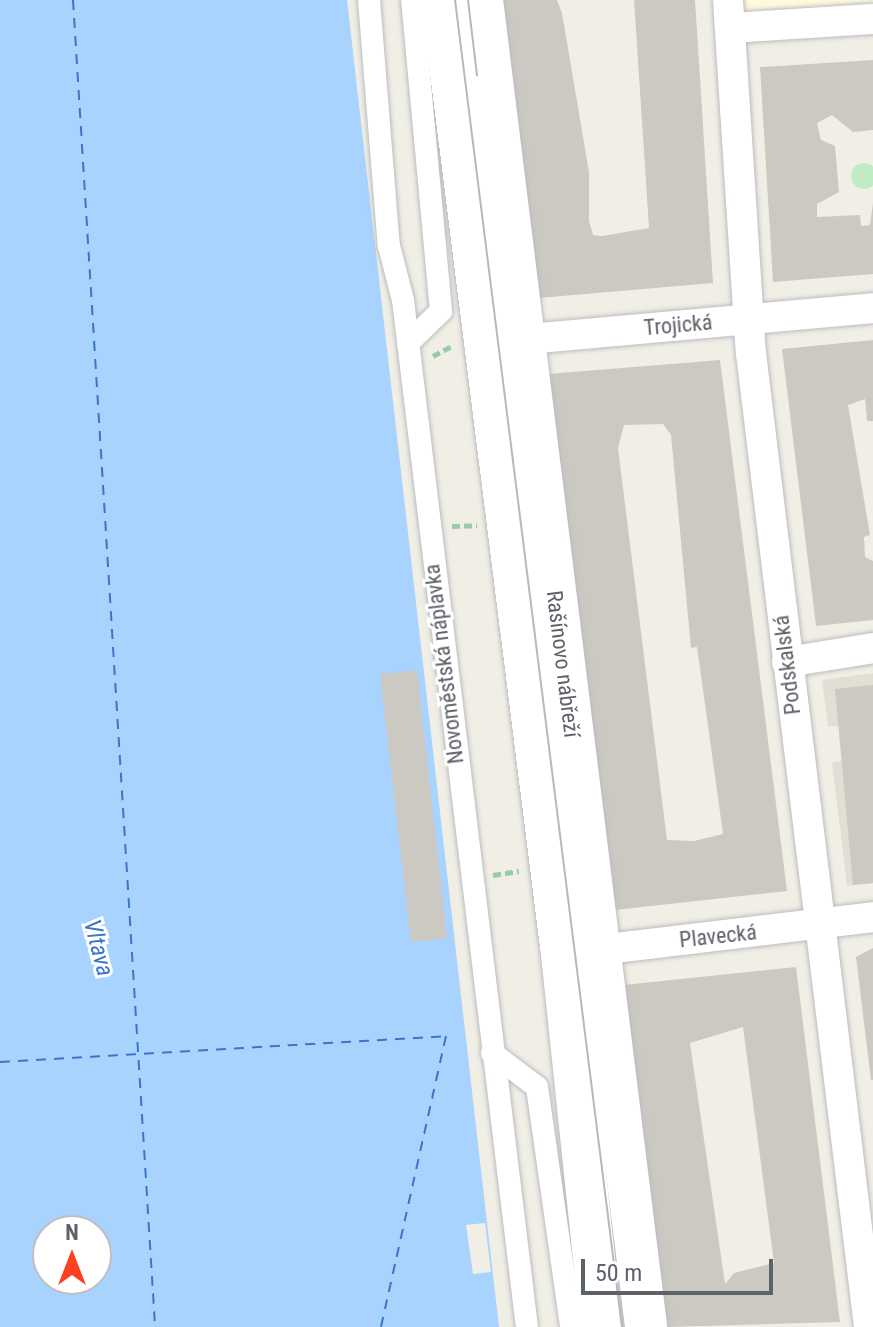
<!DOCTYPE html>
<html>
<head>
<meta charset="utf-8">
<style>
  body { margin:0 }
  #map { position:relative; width:873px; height:1327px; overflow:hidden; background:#f1efe5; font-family:"Roboto Condensed",sans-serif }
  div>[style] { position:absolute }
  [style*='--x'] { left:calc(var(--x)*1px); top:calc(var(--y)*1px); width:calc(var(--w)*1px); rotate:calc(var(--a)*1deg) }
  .commercial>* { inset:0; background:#fff9dd }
  .education>* { inset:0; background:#e1dfd4 }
  .green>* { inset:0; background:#c0ebc3 }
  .round { border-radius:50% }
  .water>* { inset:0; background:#a8d3ff }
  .pier>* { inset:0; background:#f1efe5 }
  .ferry>* { height:2px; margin-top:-1px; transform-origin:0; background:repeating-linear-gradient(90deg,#3a75c7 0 10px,transparent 0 18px) }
  .building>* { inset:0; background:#ccc9c2 }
  .path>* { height:5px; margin-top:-2.5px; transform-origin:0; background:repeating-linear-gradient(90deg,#97ccaa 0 8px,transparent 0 12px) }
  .roads { filter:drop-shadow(0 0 2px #babdc2) drop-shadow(0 0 2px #babdc2) }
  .pedestrian>* { height:22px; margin:-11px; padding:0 11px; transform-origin:11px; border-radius:11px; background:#fff }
  .minor>* { height:30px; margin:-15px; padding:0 15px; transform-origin:15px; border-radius:15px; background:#fff }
  .secondary>* { height:42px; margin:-21px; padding:0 21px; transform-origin:21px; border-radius:21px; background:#fff }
  .tram>* { height:2px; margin:-1px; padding:0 1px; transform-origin:1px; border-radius:1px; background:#b7b8b9 }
  span { translate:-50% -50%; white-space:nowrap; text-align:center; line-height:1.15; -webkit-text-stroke:6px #fff; paint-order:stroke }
  .street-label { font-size:22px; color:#5d6168 }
  .water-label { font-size:24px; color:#3a75c7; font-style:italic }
  .north { position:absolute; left:32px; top:1215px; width:80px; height:80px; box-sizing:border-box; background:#fff; border:2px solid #bec0c3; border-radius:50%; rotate:0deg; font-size:22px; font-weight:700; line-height:32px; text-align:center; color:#5d6168 }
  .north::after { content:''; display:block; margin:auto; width:28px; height:36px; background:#fc4120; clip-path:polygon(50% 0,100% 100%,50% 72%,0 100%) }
  .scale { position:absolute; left:581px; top:1259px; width:192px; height:36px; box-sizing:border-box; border:4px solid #5d6168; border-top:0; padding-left:10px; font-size:24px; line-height:28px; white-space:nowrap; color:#5d6168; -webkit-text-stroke:6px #fff; paint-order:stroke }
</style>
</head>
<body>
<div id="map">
  <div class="commercial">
    <i style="clip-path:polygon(736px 0,873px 0,873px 14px,736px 23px)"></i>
  </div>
  <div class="education">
    <i style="clip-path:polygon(873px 673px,873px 883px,847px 886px,832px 762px,844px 761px,839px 726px,828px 726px,822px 680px)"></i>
  </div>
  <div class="green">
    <i class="round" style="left:851px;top:163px;width:26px;height:26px"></i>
  </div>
  <div class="water">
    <i style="clip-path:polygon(evenodd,0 0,347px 0,499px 1327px,0 1327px,0 0,48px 1231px,96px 1231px,96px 1279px,48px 1279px,48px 1231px)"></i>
  </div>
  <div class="pier">
    <i style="clip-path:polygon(485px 1223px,491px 1272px,473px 1274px,466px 1225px)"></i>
  </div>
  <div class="ferry">
    <i style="--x:73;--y:0;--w:1330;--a:86.46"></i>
    <i style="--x:0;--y:1062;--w:447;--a:-3.3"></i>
    <i style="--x:446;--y:1036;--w:298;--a:102.6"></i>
  </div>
  <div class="building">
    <i style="clip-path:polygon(502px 0,557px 0,562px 13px,589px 172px,589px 221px,593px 235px,602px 236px,649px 228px,634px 0,695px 0,713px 283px,539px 298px)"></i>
    <i style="clip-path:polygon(873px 60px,873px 130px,853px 132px,832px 115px,817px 123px,821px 140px,835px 146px,839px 192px,817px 204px,817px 217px,860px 215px,861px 226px,870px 225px,873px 203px,873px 274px,773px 282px,760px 67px)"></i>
    <i style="clip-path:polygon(873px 340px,873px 421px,867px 421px,865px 399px,848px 405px,870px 535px,864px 537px,865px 557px,873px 561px,873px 620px,816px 626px,782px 349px)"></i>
    <i style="clip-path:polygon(evenodd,720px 360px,787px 891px,615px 910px,548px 374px,720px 360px,663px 424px,671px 435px,691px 648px,697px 647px,723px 834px,694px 841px,667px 840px,618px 448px,624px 425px,663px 424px)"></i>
    <i style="clip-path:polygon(417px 670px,447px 938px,411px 942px,380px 674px)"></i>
    <i style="clip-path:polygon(873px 685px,873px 883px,853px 885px,835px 689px)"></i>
    <i style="clip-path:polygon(873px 948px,873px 1080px,871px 1080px,856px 957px)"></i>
    <i style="clip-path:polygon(evenodd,796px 967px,840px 1322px,667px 1327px,624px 985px,796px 967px,743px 1027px,774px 1263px,734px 1273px,725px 1284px,690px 1043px,743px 1027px)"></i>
  </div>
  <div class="path">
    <i style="--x:433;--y:356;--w:21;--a:-28"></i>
    <i style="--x:452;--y:526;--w:25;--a:-2"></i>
    <i style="--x:493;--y:875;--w:26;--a:-9"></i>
  </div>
  <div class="roads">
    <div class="pedestrian">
      <i style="--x:369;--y:0;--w:247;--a:85.4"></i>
      <i style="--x:389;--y:246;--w:56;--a:75.5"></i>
      <i style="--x:403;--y:300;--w:1034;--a:83.12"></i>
      <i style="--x:408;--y:343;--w:46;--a:-44.1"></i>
      <i style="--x:441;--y:311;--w:312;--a:-95.3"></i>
      <i style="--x:492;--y:1053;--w:56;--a:37.1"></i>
      <i style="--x:537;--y:1087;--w:242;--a:81.9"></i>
    </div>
    <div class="minor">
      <i style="--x:728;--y:0;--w:354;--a:86.3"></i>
      <i style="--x:751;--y:353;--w:981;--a:83.09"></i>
      <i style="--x:730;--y:28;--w:143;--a:-3.6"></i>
      <i style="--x:505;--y:341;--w:369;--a:-5.1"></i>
      <i style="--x:787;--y:662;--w:87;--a:-9.2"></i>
      <i style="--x:581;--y:952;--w:294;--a:-6.8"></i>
    </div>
    <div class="secondary">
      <i style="--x:442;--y:0;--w:962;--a:82.83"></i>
      <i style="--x:562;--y:954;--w:375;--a:84"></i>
      <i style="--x:482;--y:0;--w:1337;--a:82.95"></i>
    </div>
  </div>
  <div class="tram">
    <i style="--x:455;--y:0;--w:1337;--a:82.83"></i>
    <i style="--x:468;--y:0;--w:76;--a:83.2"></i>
  </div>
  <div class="street-label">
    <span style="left:678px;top:325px;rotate:-5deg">Trojická</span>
    <span style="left:444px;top:664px;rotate:-97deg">Novoměstská náplavka</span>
    <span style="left:563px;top:664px;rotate:83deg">Rašínovo nábřeží</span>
    <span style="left:787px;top:665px;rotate:-97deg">Podskalská</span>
    <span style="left:718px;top:936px;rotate:-6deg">Plavecká</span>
  </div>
  <div class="water-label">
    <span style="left:98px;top:948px;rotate:75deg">Vltava</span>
  </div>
  <div class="north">N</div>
  <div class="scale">50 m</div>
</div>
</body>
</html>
